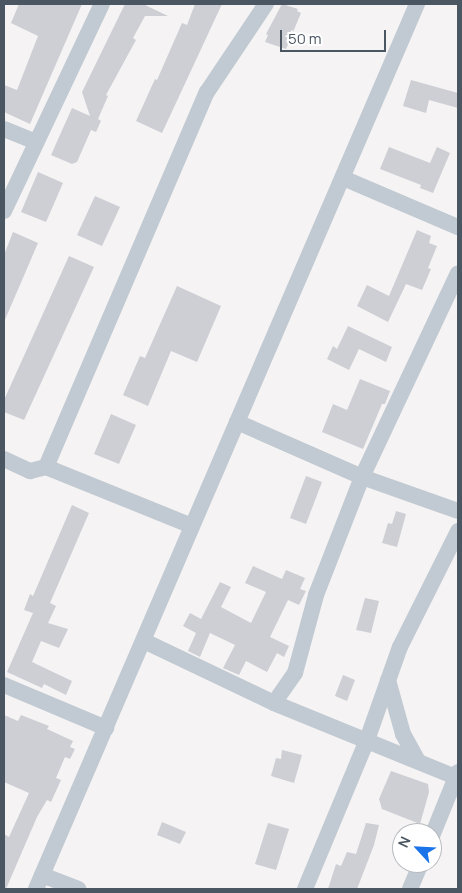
<!DOCTYPE html>
<html>
<head>
<meta charset="utf-8">
<style>
  body { margin:0 }
  #map { position:relative; width:462px; height:893px; overflow:hidden; background:#f5f3f3; font-family:Manrope,sans-serif }
  div>[style] { position:absolute }
  [style*='--x'] { left:calc(var(--x)*1px); top:calc(var(--y)*1px); width:calc(var(--w)*1px); rotate:calc(var(--a)*1deg) }
  .building>* { inset:0; background:#cdcfd5 }
  .minor>* { height:16px; margin:-8px; padding:0 8px; transform-origin:8px; border-radius:8px; background:#c1cad2 }
  span { translate:-50% -50%; white-space:nowrap; text-align:center; line-height:1.15; -webkit-text-stroke:5px #fff; paint-order:stroke }
  .frame { position:absolute; inset:0; border:5px solid #4a5661; pointer-events:none }
  .north { position:absolute; left:392px; top:823px; width:50px; height:50px; box-sizing:border-box; background:#fff; border:1px solid #b7bbc0; border-radius:50%; rotate:295deg; font-size:14px; font-weight:700; line-height:20px; text-align:center; color:#4a5661 }
  .north::after { content:''; display:block; margin:auto; width:18px; height:22px; background:#1a73e8; clip-path:polygon(50% 0,100% 100%,50% 72%,0 100%) }
  .scale { position:absolute; left:280px; top:30px; width:106px; height:22px; box-sizing:border-box; border:2px solid #4a5661; border-top:0; padding-left:6px; font-size:15px; line-height:18px; white-space:nowrap; color:#4a5661; -webkit-text-stroke:4px #fff; paint-order:stroke }
</style>
</head>
<body>
<div id="map">
  <div class="building">
    <i style="clip-path:polygon(19px 4px,82px 4px,30px 124px,4px 112px,4px 85px,17px 90px,38px 36px,11px 23px)"></i>
    <i style="clip-path:polygon(125px 4px,143px 4px,168px 16px,145px 16px,133px 38px,136px 40px,106px 95px,108px 96px,98px 119px,101px 121px,96px 132px,91px 130px,77px 162px,72px 164px,51px 155px,72px 108px,90px 116px,82px 92px)"></i>
    <i style="clip-path:polygon(195px 4px,222px 4px,162px 133px,136px 121px,155px 79px,157px 80px,182px 23px,187px 25px)"></i>
    <i style="clip-path:polygon(282px 4px,298px 9px,297px 11px,301px 13px,286px 49px,265px 42px,268px 35px,266px 34px)"></i>
    <i style="clip-path:polygon(411px 80px,458px 93px,458px 108px,429px 100px,426px 113px,403px 106px)"></i>
    <i style="clip-path:polygon(389px 147px,430px 163px,437px 147px,450px 153px,433px 193px,420px 188px,421px 185px,380px 169px)"></i>
    <i style="clip-path:polygon(38px 172px,63px 183px,46px 222px,21px 212px)"></i>
    <i style="clip-path:polygon(95px 196px,120px 207px,102px 246px,77px 235px)"></i>
    <i style="clip-path:polygon(417px 230px,431px 236px,429px 243px,437px 246px,428px 268px,431px 269px,422px 290px,406px 284px,388px 322px,357px 306px,367px 285px,389px 296px)"></i>
    <i style="clip-path:polygon(13px 232px,38px 243px,4px 322px,4px 255px)"></i>
    <i style="clip-path:polygon(69px 256px,94px 267px,24px 420px,4px 412px,4px 400px)"></i>
    <i style="clip-path:polygon(177px 286px,221px 306px,197px 362px,171px 351px,148px 406px,123px 395px,140px 356px,145px 358px)"></i>
    <i style="clip-path:polygon(348px 326px,392px 347px,386px 362px,359px 349px,349px 370px,327px 359px,333px 346px,337px 349px)"></i>
    <i style="clip-path:polygon(360px 379px,390px 391px,385px 404px,382px 404px,363px 449px,322px 432px,333px 404px,347px 410px)"></i>
    <i style="clip-path:polygon(111px 414px,136px 425px,119px 464px,94px 454px)"></i>
    <i style="clip-path:polygon(306px 476px,322px 482px,306px 524px,290px 518px)"></i>
    <i style="clip-path:polygon(72px 505px,89px 513px,50px 603px,56px 606px,48px 623px,68px 629px,59px 648px,41px 641px,32px 662px,72px 681px,66px 695px,44px 684px,42px 688px,7px 672px,33px 613px,24px 610px,30px 594px,33px 596px)"></i>
    <i style="clip-path:polygon(396px 511px,406px 514px,397px 547px,382px 543px,388px 523px,392px 524px)"></i>
    <i style="clip-path:polygon(253px 566px,282px 579px,286px 570px,305px 578px,300px 589px,306px 591px,299px 605px,288px 600px,270px 637px,289px 646px,284px 657px,277px 653px,267px 672px,246px 661px,239px 675px,223px 668px,235px 645px,210px 633px,200px 657px,188px 651px,196px 633px,183px 626px,190px 613px,201px 619px,220px 582px,231px 587px,221px 607px,251px 623px,266px 592px,245px 583px)"></i>
    <i style="clip-path:polygon(365px 598px,379px 601px,371px 633px,356px 630px)"></i>
    <i style="clip-path:polygon(343px 675px,355px 680px,347px 701px,335px 696px)"></i>
    <i style="clip-path:polygon(4px 715px,18px 721px,21px 715px,49px 726px,47px 729px,73px 741px,70px 747px,75px 749px,70px 759px,65px 757px,56px 778px,61px 780px,51px 802px,47px 800px,37px 817px,6px 889px,4px 889px,4px 834px,9px 837px,29px 793px,4px 782px)"></i>
    <i style="clip-path:polygon(282px 750px,302px 755px,294px 783px,271px 776px,276px 758px,281px 759px)"></i>
    <i style="clip-path:polygon(391px 771px,428px 784px,429px 792px,420px 824px,382px 809px,379px 799px)"></i>
    <i style="clip-path:polygon(162px 822px,186px 832px,180px 844px,157px 835px)"></i>
    <i style="clip-path:polygon(268px 823px,289px 829px,276px 870px,255px 864px)"></i>
    <i style="clip-path:polygon(366px 823px,379px 825px,374px 845px,357px 889px,328px 889px,336px 864px,341px 866px,347px 852px,356px 854px)"></i>
  </div>
  <div class="minor">
    <i style="--x:4;--y:129;--w:35;--a:22"></i>
    <i style="--x:343;--y:178;--w:125;--a:23.1"></i>
    <i style="--x:4;--y:211;--w:229;--a:-64.7"></i>
    <i style="--x:237;--y:422;--w:137;--a:23.7"></i>
    <i style="--x:362;--y:477;--w:102;--a:19.5"></i>
    <i style="--x:4;--y:459;--w:29;--a:25"></i>
    <i style="--x:30;--y:471;--w:16;--a:-14"></i>
    <i style="--x:46;--y:467;--w:157;--a:22"></i>
    <i style="--x:46;--y:467;--w:408;--a:-66.8"></i>
    <i style="--x:207;--y:92;--w:106;--a:-56.2"></i>
    <i style="--x:144;--y:641;--w:144;--a:25.5"></i>
    <i style="--x:274;--y:703;--w:199;--a:22.2"></i>
    <i style="--x:388;--y:680;--w:56;--a:74.5"></i>
    <i style="--x:403;--y:734;--w:31;--a:61"></i>
    <i style="--x:4;--y:685;--w:111;--a:22.9"></i>
    <i style="--x:274;--y:703;--w:37;--a:-55"></i>
    <i style="--x:295;--y:673;--w:81;--a:-74.9"></i>
    <i style="--x:316;--y:595;--w:127;--a:-68.7"></i>
    <i style="--x:362;--y:477;--w:225;--a:-64.8"></i>
    <i style="--x:432;--y:836;--w:69;--a:-67.9"></i>
    <i style="--x:42;--y:875;--w:39;--a:21"></i>
    <i style="--x:36;--y:889;--w:964;--a:-66.71"></i>
    <i style="--x:305;--y:889;--w:161;--a:-67.4"></i>
    <i style="--x:367;--y:740;--w:99;--a:-70.5"></i>
    <i style="--x:400;--y:647;--w:130;--a:-63.4"></i>
    <i style="--x:410;--y:889;--w:28;--a:-67"></i>
  </div>
  <div class="frame"></div>
  <div class="north">N</div>
  <div class="scale">50 m</div>
</div>
</body>
</html>
